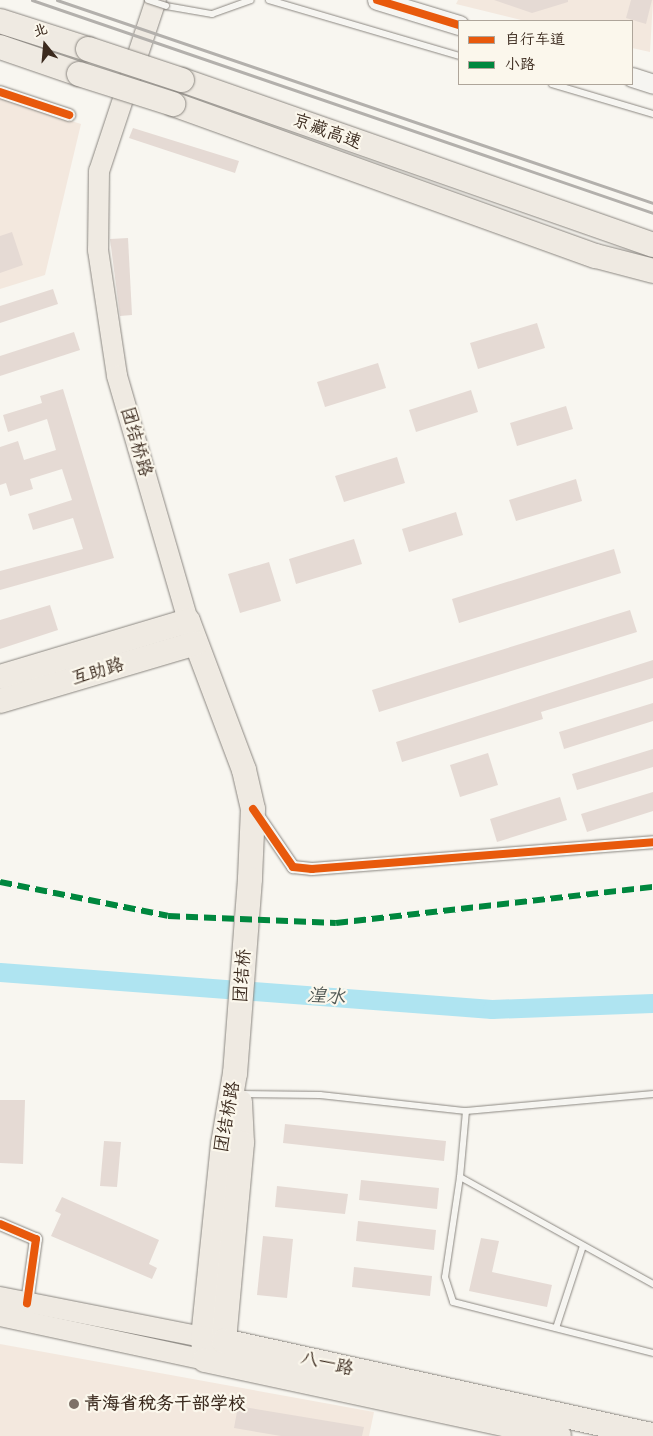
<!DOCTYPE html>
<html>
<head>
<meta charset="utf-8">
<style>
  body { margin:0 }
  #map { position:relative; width:653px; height:1436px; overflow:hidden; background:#f8f6f0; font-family:"Architects Daughter","LXGW WenKai TC",sans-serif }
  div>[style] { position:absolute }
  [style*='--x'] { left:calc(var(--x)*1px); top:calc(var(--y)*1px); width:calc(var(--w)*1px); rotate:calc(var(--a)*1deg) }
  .built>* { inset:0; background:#f3e8de }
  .river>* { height:19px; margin:-9.5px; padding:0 9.5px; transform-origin:9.5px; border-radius:9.5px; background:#afe4f1 }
  .building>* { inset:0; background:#e5dad4 }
  .roads { filter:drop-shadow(0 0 1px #8b8781) drop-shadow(0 0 1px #8b8781) }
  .lane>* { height:6px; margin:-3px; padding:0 3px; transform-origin:3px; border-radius:3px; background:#f6f5f1 }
  .street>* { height:12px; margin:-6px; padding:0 6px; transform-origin:6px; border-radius:6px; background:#f6f5f1 }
  .secondary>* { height:19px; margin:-9.5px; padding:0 9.5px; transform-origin:9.5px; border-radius:9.5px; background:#f6f5f1 }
  .primary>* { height:20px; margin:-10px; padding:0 10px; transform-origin:10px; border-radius:10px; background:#efeae2 }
  .highway>* { height:24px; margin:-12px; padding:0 12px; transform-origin:12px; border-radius:12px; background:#efeae2 }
  .rail>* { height:3px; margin:-1.5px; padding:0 1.5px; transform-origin:1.5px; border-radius:1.5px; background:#b3b0ac }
  .bridges { filter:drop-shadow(0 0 1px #8b8781) drop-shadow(0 0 1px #8b8781) }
  .lane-bridge>* { height:6px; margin:-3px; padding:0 3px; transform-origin:3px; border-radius:3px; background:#f6f5f1 }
  .highway-bridge>* { height:24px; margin:-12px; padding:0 12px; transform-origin:12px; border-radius:12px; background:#efeae2 }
  .quiet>* { height:6px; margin-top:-3px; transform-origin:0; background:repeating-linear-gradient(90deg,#00873e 0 12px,transparent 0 18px) }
  .cycleway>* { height:8px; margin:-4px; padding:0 4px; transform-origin:4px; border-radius:4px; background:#e8590c }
  .dots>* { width:14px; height:14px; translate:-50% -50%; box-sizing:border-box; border:2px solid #fbf7ec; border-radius:50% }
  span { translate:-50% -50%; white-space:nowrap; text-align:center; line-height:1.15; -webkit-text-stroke:4.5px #fbf7ec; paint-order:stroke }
  .street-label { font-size:18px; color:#3b2a1e }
  .poi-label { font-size:18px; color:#3b2a1e; font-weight:700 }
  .left { translate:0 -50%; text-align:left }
  .water-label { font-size:19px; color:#505753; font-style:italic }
  .legend { position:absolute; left:458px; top:20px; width:175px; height:65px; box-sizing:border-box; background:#fbf7ec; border:1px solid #aea59a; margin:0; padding:6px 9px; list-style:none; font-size:15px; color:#3b2a1e }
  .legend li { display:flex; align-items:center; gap:10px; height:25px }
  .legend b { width:25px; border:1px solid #aea59a }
  .north { position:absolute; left:20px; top:20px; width:50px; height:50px; -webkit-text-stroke:4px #fbf7ec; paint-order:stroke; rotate:343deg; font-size:14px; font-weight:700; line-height:20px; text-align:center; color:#3b2a1e }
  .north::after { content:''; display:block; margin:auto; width:18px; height:22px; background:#3b2a1e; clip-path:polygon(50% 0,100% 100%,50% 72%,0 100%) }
</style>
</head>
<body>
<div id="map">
  <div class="built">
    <i style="clip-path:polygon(458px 0,653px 0,650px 52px,632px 48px,632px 21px,525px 21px,456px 4px)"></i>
    <i style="clip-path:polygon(0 98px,81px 124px,45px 275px,0 289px)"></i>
    <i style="clip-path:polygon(0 1344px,374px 1412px,369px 1436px,0 1436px)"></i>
  </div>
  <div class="river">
    <i style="--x:0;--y:972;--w:493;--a:4.3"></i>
    <i style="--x:492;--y:1009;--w:161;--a:-2.1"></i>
  </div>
  <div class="building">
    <i style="clip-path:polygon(494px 0,568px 0,568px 2px,532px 13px)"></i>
    <i style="clip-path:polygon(631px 0,652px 0,646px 24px,626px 18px)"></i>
    <i style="clip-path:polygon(133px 128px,239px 161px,235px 173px,129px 138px)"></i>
    <i style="clip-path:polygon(12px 232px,23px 265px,0 273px,0 236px)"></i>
    <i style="clip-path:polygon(128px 238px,132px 315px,120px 316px,110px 239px)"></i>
    <i style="clip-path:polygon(53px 289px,58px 304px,0 323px,0 306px)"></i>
    <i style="clip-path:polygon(537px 323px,545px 348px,478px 369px,470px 343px)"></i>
    <i style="clip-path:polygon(74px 332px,80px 350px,0 376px,0 356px)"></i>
    <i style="clip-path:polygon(378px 363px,386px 388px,325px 407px,317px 382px)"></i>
    <i style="clip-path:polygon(63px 389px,114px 558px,0 590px,0 571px,83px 549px,73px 518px,33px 530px,28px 514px,72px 500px,62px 469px,30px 479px,33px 489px,10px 496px,6px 483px,0 485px,0 447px,18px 441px,24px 460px,56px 450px,47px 419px,8px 432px,3px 415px,42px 403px,40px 396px)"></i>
    <i style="clip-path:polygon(471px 390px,478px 412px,416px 432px,409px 410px)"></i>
    <i style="clip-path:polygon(566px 406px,573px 429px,517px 446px,510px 423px)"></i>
    <i style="clip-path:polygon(397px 457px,405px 483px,344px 502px,335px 476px)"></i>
    <i style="clip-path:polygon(576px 479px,582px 501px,516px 521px,509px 500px)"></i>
    <i style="clip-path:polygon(456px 512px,463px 535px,409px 552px,402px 529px)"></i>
    <i style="clip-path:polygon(354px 539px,362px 564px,296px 584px,289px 559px)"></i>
    <i style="clip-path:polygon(614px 549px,621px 573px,459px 623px,452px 599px)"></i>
    <i style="clip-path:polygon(269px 562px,281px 601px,240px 613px,228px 574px)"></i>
    <i style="clip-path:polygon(50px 605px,58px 630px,0 649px,0 620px)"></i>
    <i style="clip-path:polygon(630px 610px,637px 632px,379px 712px,372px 690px)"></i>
    <i style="clip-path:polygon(653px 660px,653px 678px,541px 712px,543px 719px,402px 762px,396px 742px)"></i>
    <i style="clip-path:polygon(653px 703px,653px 721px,564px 749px,559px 732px)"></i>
    <i style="clip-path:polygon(653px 749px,653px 767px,577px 790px,572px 774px)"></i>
    <i style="clip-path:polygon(488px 753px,498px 785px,460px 797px,450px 765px)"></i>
    <i style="clip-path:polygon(653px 792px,653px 811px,587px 832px,581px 814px)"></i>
    <i style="clip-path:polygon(560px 797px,567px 820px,497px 842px,490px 819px)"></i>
    <i style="clip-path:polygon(0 1100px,25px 1100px,23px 1164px,0 1163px)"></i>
    <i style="clip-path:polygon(285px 1124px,446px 1141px,444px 1161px,283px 1143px)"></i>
    <i style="clip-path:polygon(104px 1141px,121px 1142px,117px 1187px,100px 1186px)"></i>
    <i style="clip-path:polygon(361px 1180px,439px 1188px,437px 1209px,359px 1200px)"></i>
    <i style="clip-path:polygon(277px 1186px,348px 1194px,345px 1214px,275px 1207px)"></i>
    <i style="clip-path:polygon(62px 1197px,159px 1240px,149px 1264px,157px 1268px,152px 1279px,51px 1236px,61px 1214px,55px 1211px)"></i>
    <i style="clip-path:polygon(358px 1221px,436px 1230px,434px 1250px,356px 1241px)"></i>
    <i style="clip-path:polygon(263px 1236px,293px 1239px,287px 1298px,257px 1295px)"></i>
    <i style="clip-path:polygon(481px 1238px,499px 1241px,492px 1272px,552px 1285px,547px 1307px,469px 1291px)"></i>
    <i style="clip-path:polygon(354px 1267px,432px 1276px,430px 1296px,352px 1287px)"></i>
    <i style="clip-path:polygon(238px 1406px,364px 1427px,362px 1436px,281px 1436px,234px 1428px)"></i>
  </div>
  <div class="roads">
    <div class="lane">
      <i style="--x:269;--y:0;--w:198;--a:16.4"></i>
      <i style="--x:166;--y:6;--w:47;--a:9.9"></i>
      <i style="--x:212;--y:14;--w:41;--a:-19.7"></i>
      <i style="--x:552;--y:84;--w:105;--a:16.5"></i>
      <i style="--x:240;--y:1094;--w:80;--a:0.7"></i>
      <i style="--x:320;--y:1095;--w:147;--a:6.3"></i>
      <i style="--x:466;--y:1111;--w:188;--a:-5.2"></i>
      <i style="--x:466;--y:1111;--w:66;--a:95.2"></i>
      <i style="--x:460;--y:1177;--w:221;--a:29"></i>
      <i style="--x:460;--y:1177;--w:101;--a:98.5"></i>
      <i style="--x:445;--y:1277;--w:26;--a:72"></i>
      <i style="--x:453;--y:1302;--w:206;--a:14.3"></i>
      <i style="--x:556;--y:1328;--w:86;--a:-71.8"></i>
    </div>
    <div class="street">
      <i style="--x:0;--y:92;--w:73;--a:18.4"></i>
      <i style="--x:255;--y:811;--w:68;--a:55.8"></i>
      <i style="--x:293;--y:867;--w:19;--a:6"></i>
      <i style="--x:312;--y:869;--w:342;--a:-4.5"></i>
      <i style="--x:0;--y:1224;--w:39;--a:23"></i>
      <i style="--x:36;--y:1239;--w:65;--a:98"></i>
    </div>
    <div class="secondary">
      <i style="--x:377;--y:0;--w:86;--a:17"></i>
      <i style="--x:632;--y:77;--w:22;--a:18"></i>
    </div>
    <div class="primary">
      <i style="--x:156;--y:0;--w:180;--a:108.4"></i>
      <i style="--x:99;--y:171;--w:79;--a:90.7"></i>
      <i style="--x:98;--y:250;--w:127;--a:81.4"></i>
      <i style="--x:117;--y:376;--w:255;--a:73.8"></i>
      <i style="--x:0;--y:1297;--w:221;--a:11.2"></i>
      <i style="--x:0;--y:1316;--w:210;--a:12.1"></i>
      <i style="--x:205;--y:1360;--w:14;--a:-45"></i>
    </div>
    <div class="highway">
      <i style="--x:0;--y:21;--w:92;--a:17.7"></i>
      <i style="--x:0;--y:47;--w:83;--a:18.9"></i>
      <i style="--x:182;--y:80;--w:499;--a:19.3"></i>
      <i style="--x:173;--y:104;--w:449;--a:19.8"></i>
      <i style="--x:596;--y:256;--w:59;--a:14.7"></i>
      <i style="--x:0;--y:677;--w:196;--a:-16.6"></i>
      <i style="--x:188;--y:621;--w:159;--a:69.4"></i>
      <i style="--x:244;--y:770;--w:40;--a:77"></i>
      <i style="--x:253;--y:809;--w:70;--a:92.5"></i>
      <i style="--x:250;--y:879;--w:195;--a:94.4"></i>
      <i style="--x:235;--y:1073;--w:72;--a:99.6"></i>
      <i style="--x:223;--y:1144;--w:195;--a:95.9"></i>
      <i style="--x:203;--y:1338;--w:22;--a:85"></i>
      <i style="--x:205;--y:1360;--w:362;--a:12.1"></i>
      <i style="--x:0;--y:701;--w:204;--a:-16.5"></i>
      <i style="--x:240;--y:1102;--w:41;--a:87.2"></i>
      <i style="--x:242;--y:1143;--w:199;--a:95.2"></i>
      <i style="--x:224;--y:1341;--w:439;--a:12.4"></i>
    </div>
  </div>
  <div class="rail">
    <i style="--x:32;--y:0;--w:657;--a:18.93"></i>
    <i style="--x:57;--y:0;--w:630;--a:18.81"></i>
  </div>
  <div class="bridges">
    <div class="lane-bridge">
      <i style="--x:148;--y:0;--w:19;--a:18"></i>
    </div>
    <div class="highway-bridge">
      <i style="--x:88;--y:49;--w:99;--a:18.3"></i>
      <i style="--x:79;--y:74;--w:99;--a:17.7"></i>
    </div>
  </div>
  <div class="quiet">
    <i style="--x:0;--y:882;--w:171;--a:11.4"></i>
    <i style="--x:168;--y:916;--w:168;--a:2.4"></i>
    <i style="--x:336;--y:923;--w:319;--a:-6.5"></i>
  </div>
  <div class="cycleway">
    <i style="--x:377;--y:0;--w:86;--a:17"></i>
    <i style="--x:0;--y:92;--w:73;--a:18.4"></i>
    <i style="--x:253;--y:809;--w:70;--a:55.4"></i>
    <i style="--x:293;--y:867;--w:19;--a:6"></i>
    <i style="--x:312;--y:869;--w:342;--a:-4.5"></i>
    <i style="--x:0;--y:1224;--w:39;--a:23"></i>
    <i style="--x:36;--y:1239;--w:65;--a:98"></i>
  </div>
  <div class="dots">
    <i style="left:74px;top:1404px;background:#7d7168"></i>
  </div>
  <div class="street-label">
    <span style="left:327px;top:132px;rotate:20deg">京藏高速</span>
    <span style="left:136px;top:442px;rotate:74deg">团结桥路</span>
    <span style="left:98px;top:672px;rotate:-17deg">互助路</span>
    <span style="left:243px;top:976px;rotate:-86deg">团结桥</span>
    <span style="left:228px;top:1117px;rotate:-80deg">团结桥路</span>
    <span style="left:327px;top:1364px;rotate:13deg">八一路</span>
  </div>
  <div class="poi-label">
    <span class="left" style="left:84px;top:1404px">青海省税务干部学校</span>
  </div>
  <div class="water-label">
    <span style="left:326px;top:997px;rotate:4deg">湟水</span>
  </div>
  <ul class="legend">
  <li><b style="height:6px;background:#e8590c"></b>自行车道</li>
  <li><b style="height:6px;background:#00873e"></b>小路</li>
  </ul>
  <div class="north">北</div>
</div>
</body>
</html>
